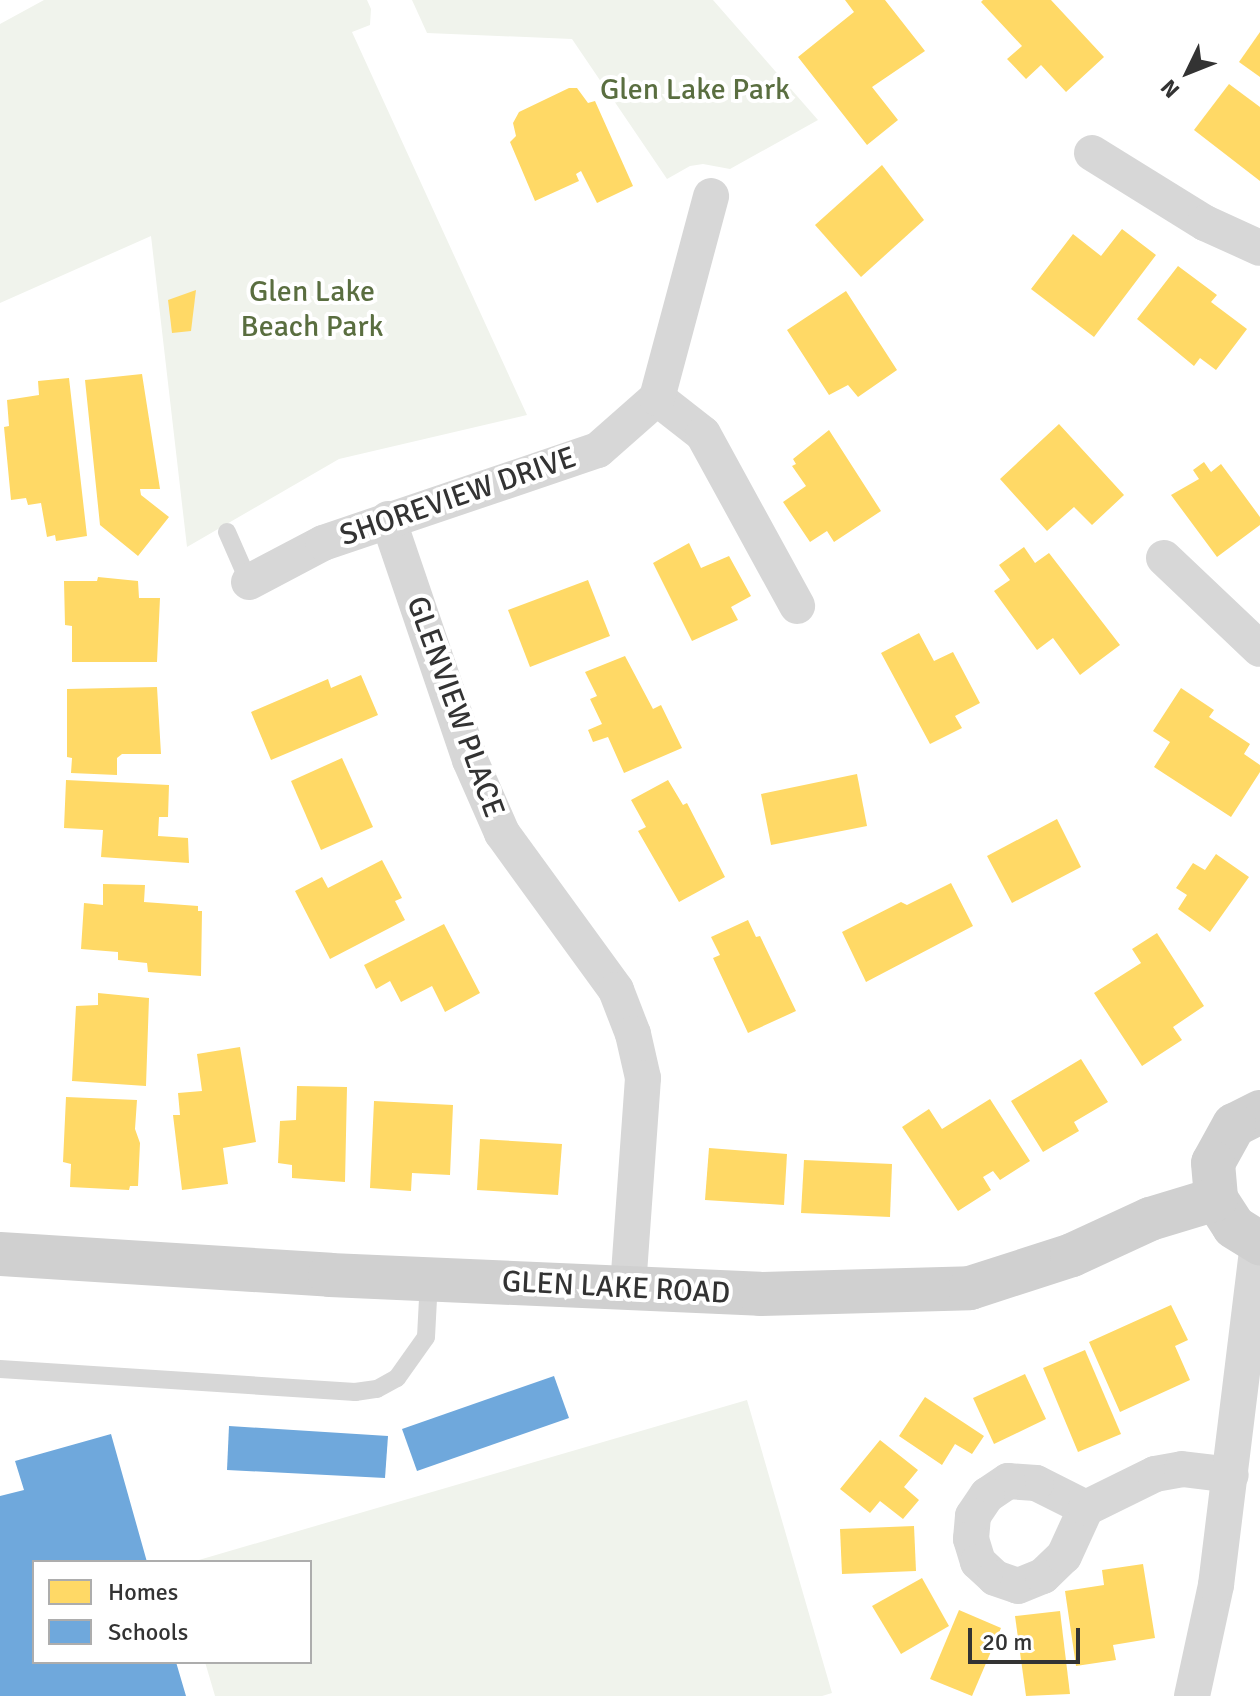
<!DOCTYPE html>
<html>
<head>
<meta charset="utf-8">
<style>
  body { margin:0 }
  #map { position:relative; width:1260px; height:1696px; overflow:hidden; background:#fff; font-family:Signika,sans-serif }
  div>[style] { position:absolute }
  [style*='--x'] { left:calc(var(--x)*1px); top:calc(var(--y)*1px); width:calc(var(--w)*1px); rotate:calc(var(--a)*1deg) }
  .green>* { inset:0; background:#f0f3ec }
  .homes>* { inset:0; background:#ffd966 }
  .schools>* { inset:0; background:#6fa8dc }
  .lane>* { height:18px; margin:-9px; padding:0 9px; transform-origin:9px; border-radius:9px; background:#d7d7d7 }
  .street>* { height:36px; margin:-18px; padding:0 18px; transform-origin:18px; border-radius:18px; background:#d7d7d7 }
  .secondary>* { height:44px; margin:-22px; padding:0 22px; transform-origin:22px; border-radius:22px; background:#d0d0d0 }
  span { translate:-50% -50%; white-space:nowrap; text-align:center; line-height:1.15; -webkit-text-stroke:8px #fff; paint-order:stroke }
  .park-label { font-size:30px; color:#5a6e40 }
  .street-label { font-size:30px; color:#333 }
  .legend { position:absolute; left:32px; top:1560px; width:280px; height:104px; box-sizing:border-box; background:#fff; border:2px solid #adadad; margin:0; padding:10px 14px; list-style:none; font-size:24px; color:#333 }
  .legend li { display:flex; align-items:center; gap:16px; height:40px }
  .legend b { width:40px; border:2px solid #adadad }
  .north { position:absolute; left:1148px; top:32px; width:80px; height:80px; -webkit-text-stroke:6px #fff; paint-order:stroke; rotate:227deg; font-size:22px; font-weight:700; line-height:32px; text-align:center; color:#333 }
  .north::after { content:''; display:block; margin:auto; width:28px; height:36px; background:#333; clip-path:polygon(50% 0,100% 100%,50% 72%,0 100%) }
  .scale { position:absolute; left:968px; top:1628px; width:112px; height:36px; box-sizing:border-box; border:4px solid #333; border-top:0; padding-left:10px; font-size:24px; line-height:28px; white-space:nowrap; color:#333; -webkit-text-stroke:6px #fff; paint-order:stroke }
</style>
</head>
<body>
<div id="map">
  <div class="green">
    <i style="clip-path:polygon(44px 0,367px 0,371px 9px,370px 25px,352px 32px,527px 415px,339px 459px,187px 547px,151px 236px,0 303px,0 24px)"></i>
    <i style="clip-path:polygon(412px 0,713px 0,818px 120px,730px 169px,703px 164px,690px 166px,667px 179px,572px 39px,427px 33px)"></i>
    <i style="clip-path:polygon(747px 1400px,832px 1693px,822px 1696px,215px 1696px,205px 1662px,310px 1662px,310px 1562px,192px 1562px)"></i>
  </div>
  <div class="homes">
    <i style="clip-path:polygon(845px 0,885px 0,925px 51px,872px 87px,898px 120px,867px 145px,798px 57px,854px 12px)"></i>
    <i style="clip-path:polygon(983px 0,1051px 0,1104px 57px,1066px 92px,1041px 65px,1026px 79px,1007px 59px,1022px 46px,981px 2px)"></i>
    <i style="clip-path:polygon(1260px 32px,1260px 77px,1239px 62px)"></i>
    <i style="clip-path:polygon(1229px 84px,1260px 107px,1260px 181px,1194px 130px)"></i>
    <i style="clip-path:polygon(569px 88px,577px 88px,588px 103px,595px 101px,633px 186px,597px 203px,581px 171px,576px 174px,579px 181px,535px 201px,510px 142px,516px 136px,513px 123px,519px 112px)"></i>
    <i style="clip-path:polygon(882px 165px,924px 220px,861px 277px,815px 225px)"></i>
    <i style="clip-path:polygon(1122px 229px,1156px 255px,1094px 337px,1031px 289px,1073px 234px,1101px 256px)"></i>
    <i style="clip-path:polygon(1178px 266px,1217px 295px,1211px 302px,1247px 329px,1216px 370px,1200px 358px,1194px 366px,1137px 319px)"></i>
    <i style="clip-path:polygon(196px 290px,191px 331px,172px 333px,168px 300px)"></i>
    <i style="clip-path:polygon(846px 291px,897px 370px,858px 397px,848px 385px,829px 395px,787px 330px)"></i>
    <i style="clip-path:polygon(142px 374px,160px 489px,140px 489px,141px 495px,169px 517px,138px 556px,100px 525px,85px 380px)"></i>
    <i style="clip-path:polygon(69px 378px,87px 536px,56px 541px,55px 535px,47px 537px,41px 503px,28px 505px,26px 498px,11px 500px,4px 427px,9px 426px,7px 400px,39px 395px,38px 381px)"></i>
    <i style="clip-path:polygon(1059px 424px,1124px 495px,1092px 525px,1074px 507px,1047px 531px,1000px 479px)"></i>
    <i style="clip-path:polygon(829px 430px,881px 511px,834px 542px,827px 531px,810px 542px,783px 502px,806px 486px,792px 466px,796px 464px,793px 459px)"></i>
    <i style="clip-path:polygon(1204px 462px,1211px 472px,1221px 464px,1260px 517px,1260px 525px,1217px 557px,1171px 495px,1199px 479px,1193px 470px)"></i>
    <i style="clip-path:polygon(689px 543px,701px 568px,729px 556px,751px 596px,731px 607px,738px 620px,692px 641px,653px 563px)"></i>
    <i style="clip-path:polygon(1024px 547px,1035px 563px,1049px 553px,1120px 645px,1080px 675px,1053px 638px,1037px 650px,994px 591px,1010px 580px,999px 565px)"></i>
    <i style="clip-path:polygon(98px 577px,138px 581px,139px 598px,160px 598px,157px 662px,72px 662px,72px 626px,65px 625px,64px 581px,97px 581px)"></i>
    <i style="clip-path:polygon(588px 580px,610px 636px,530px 667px,508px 610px)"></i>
    <i style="clip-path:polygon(919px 633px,934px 661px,953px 652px,980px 703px,955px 716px,962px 728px,930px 744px,881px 653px)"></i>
    <i style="clip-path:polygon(625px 656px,653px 709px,661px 705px,682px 748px,624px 773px,608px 737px,593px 742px,588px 730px,602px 724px,590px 699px,597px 696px,585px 672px)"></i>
    <i style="clip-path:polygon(361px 675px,378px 715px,271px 760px,251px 712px,328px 679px,331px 688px)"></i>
    <i style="clip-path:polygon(157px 687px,161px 754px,122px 754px,117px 758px,117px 775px,71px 773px,72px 758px,67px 757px,67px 689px)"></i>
    <i style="clip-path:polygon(1181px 688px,1214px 710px,1209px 717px,1250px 744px,1244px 754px,1260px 765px,1260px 772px,1231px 817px,1154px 767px,1170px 742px,1153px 731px)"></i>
    <i style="clip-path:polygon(342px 758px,373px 827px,321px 850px,291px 781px)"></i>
    <i style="clip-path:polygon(857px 774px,867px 826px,771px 845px,761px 794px)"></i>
    <i style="clip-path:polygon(66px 780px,169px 785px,168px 817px,159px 817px,158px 836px,188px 838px,189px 863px,101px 857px,103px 830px,64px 828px)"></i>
    <i style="clip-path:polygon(668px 780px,683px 805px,687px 803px,725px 877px,679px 902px,638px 831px,646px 827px,631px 800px)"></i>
    <i style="clip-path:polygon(1057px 819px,1081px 867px,1012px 903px,987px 856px)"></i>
    <i style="clip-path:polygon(1216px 854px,1249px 877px,1210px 932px,1178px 909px,1187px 895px,1176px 888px,1193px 863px,1205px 870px)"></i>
    <i style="clip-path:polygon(382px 860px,402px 898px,395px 901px,405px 920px,330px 959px,295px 891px,322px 877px,328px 888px)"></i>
    <i style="clip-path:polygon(951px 883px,973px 926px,866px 982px,842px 932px,901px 902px,907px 905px)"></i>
    <i style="clip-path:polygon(103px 884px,145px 885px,144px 902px,198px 906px,198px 911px,202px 911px,201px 976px,148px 972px,147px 963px,118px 960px,118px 952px,81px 949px,84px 903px,103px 905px)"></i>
    <i style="clip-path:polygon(748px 920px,756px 937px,760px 936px,796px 1011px,748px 1033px,713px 958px,720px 955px,711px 937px)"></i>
    <i style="clip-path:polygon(444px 924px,480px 993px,445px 1012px,432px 986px,401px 1002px,390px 981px,376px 989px,364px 965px)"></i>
    <i style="clip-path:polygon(1157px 933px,1204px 1006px,1173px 1027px,1182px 1040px,1142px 1066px,1094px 993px,1141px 963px,1132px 949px)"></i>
    <i style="clip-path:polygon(98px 993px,149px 998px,146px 1086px,72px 1081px,76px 1006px,98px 1005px)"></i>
    <i style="clip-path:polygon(240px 1047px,256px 1142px,223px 1148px,228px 1184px,182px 1190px,173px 1115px,180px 1115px,178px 1093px,202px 1091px,197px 1054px)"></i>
    <i style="clip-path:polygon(1081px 1059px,1108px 1102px,1074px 1122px,1079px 1131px,1043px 1152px,1011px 1101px)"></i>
    <i style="clip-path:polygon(297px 1086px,347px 1087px,345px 1182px,292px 1178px,292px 1165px,278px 1163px,280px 1121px,296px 1120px)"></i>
    <i style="clip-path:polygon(66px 1097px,137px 1100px,135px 1129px,140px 1143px,138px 1186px,130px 1186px,129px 1190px,70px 1187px,71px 1164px,63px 1162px)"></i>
    <i style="clip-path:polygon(990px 1099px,1030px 1161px,1000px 1180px,993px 1171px,983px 1177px,991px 1190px,958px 1211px,902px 1127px,929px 1109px,942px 1129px)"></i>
    <i style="clip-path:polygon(374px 1101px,453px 1105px,450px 1175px,412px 1173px,411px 1191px,370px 1188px)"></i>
    <i style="clip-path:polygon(480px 1139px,562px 1144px,558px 1195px,477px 1190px)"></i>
    <i style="clip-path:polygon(709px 1148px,787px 1154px,784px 1205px,705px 1200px)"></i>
    <i style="clip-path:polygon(804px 1160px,892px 1164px,890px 1217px,801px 1213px)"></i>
    <i style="clip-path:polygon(1171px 1305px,1188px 1340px,1175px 1346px,1190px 1380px,1120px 1412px,1089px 1342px)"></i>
    <i style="clip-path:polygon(1085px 1350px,1121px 1434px,1078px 1452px,1043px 1368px)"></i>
    <i style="clip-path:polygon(1025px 1374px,1046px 1419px,994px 1444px,973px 1398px)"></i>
    <i style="clip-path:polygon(925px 1397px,984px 1436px,972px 1454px,955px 1444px,942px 1465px,899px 1436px)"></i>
    <i style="clip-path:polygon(880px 1440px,918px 1470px,904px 1487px,919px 1500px,903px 1519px,880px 1501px,870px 1513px,840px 1489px)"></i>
    <i style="clip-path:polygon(914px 1526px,916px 1571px,842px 1574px,840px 1529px)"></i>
    <i style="clip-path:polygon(1143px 1564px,1155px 1638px,1113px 1645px,1116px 1660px,1076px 1666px,1065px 1591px,1104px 1585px,1102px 1570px)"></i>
    <i style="clip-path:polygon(922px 1578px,949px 1626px,901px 1654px,872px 1606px)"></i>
    <i style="clip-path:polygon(959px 1610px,1001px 1628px,972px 1696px,930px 1679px)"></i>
    <i style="clip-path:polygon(1060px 1611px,1070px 1694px,1026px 1696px,1015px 1616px)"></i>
  </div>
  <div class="schools">
    <i style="clip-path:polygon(554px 1376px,569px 1418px,417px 1471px,402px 1429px)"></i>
    <i style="clip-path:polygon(229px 1426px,388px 1436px,385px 1478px,227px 1470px)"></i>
    <i style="clip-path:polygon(111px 1434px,147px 1562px,34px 1562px,34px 1662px,176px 1662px,186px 1696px,0 1696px,0 1496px,24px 1490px,15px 1461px)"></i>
  </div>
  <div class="lane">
    <i style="--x:227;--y:532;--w:55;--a:66.3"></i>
    <i style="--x:0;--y:1369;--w:356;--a:3.7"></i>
    <i style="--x:355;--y:1392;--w:22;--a:-8"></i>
    <i style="--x:377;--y:1389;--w:23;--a:-29"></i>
    <i style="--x:397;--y:1378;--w:50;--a:-54.7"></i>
    <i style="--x:426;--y:1337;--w:57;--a:-87"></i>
  </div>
  <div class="street">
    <i style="--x:1092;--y:153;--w:133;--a:31.8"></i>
    <i style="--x:1205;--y:223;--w:60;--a:24.4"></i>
    <i style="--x:657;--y:398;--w:58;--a:38"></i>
    <i style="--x:703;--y:434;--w:196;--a:61.3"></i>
    <i style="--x:388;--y:519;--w:255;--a:71.2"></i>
    <i style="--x:470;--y:760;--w:80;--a:66.3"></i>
    <i style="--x:502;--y:833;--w:194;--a:54"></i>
    <i style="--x:616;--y:990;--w:47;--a:68.9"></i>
    <i style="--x:633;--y:1034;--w:45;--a:77.2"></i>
    <i style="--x:643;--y:1078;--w:212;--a:94.1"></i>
    <i style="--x:1164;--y:558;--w:132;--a:43.5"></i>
    <i style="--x:249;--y:582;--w:84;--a:-27.8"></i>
    <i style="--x:323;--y:543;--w:290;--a:-18.7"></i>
    <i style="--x:598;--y:450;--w:79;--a:-41.4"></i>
    <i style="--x:657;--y:398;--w:209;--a:-75"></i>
    <i style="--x:1086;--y:1508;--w:56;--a:-153.4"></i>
    <i style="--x:1036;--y:1483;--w:28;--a:-176"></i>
    <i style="--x:1008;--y:1481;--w:25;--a:146"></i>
    <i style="--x:987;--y:1495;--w:25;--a:124"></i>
    <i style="--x:973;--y:1516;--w:23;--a:95"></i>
    <i style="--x:971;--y:1539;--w:24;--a:73"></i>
    <i style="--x:978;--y:1562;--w:23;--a:43"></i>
    <i style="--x:995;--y:1578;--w:24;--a:19"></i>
    <i style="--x:1018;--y:1586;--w:27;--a:-22"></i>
    <i style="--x:1043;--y:1576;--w:29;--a:-44"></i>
    <i style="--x:1064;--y:1556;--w:53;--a:-65.4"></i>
    <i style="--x:1086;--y:1508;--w:77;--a:-26.2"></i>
    <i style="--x:1155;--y:1474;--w:27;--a:-10"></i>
    <i style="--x:1182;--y:1469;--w:49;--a:7"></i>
    <i style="--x:1192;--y:1696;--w:114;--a:-77.8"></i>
    <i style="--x:1216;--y:1585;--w:345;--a:-83"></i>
  </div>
  <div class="secondary">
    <i style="--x:1260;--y:1112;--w:29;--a:153"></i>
    <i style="--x:1234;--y:1125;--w:43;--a:118.9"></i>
    <i style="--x:1213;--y:1163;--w:36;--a:85"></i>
    <i style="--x:1216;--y:1199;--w:33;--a:57"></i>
    <i style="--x:1234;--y:1227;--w:31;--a:32"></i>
    <i style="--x:0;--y:1254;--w:331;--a:3.6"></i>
    <i style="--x:330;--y:1275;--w:430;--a:2.5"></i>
    <i style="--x:760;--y:1294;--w:210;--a:-1.6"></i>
    <i style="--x:970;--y:1288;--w:107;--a:-17.9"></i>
    <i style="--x:1072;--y:1255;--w:86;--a:-24.8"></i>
    <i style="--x:1150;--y:1219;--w:69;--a:-16.9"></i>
  </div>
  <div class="park-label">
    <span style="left:695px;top:90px">Glen Lake Park</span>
    <span style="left:312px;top:309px">Glen Lake<br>Beach Park</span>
  </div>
  <div class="street-label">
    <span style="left:458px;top:497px;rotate:-19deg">SHOREVIEW DRIVE</span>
    <span style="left:455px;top:707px;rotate:70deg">GLENVIEW PLACE</span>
    <span style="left:616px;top:1288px;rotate:3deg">GLEN LAKE ROAD</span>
  </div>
  <ul class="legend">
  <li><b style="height:22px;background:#ffd966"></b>Homes</li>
  <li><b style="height:22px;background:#6fa8dc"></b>Schools</li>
  </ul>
  <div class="north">N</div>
  <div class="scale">20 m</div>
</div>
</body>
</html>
